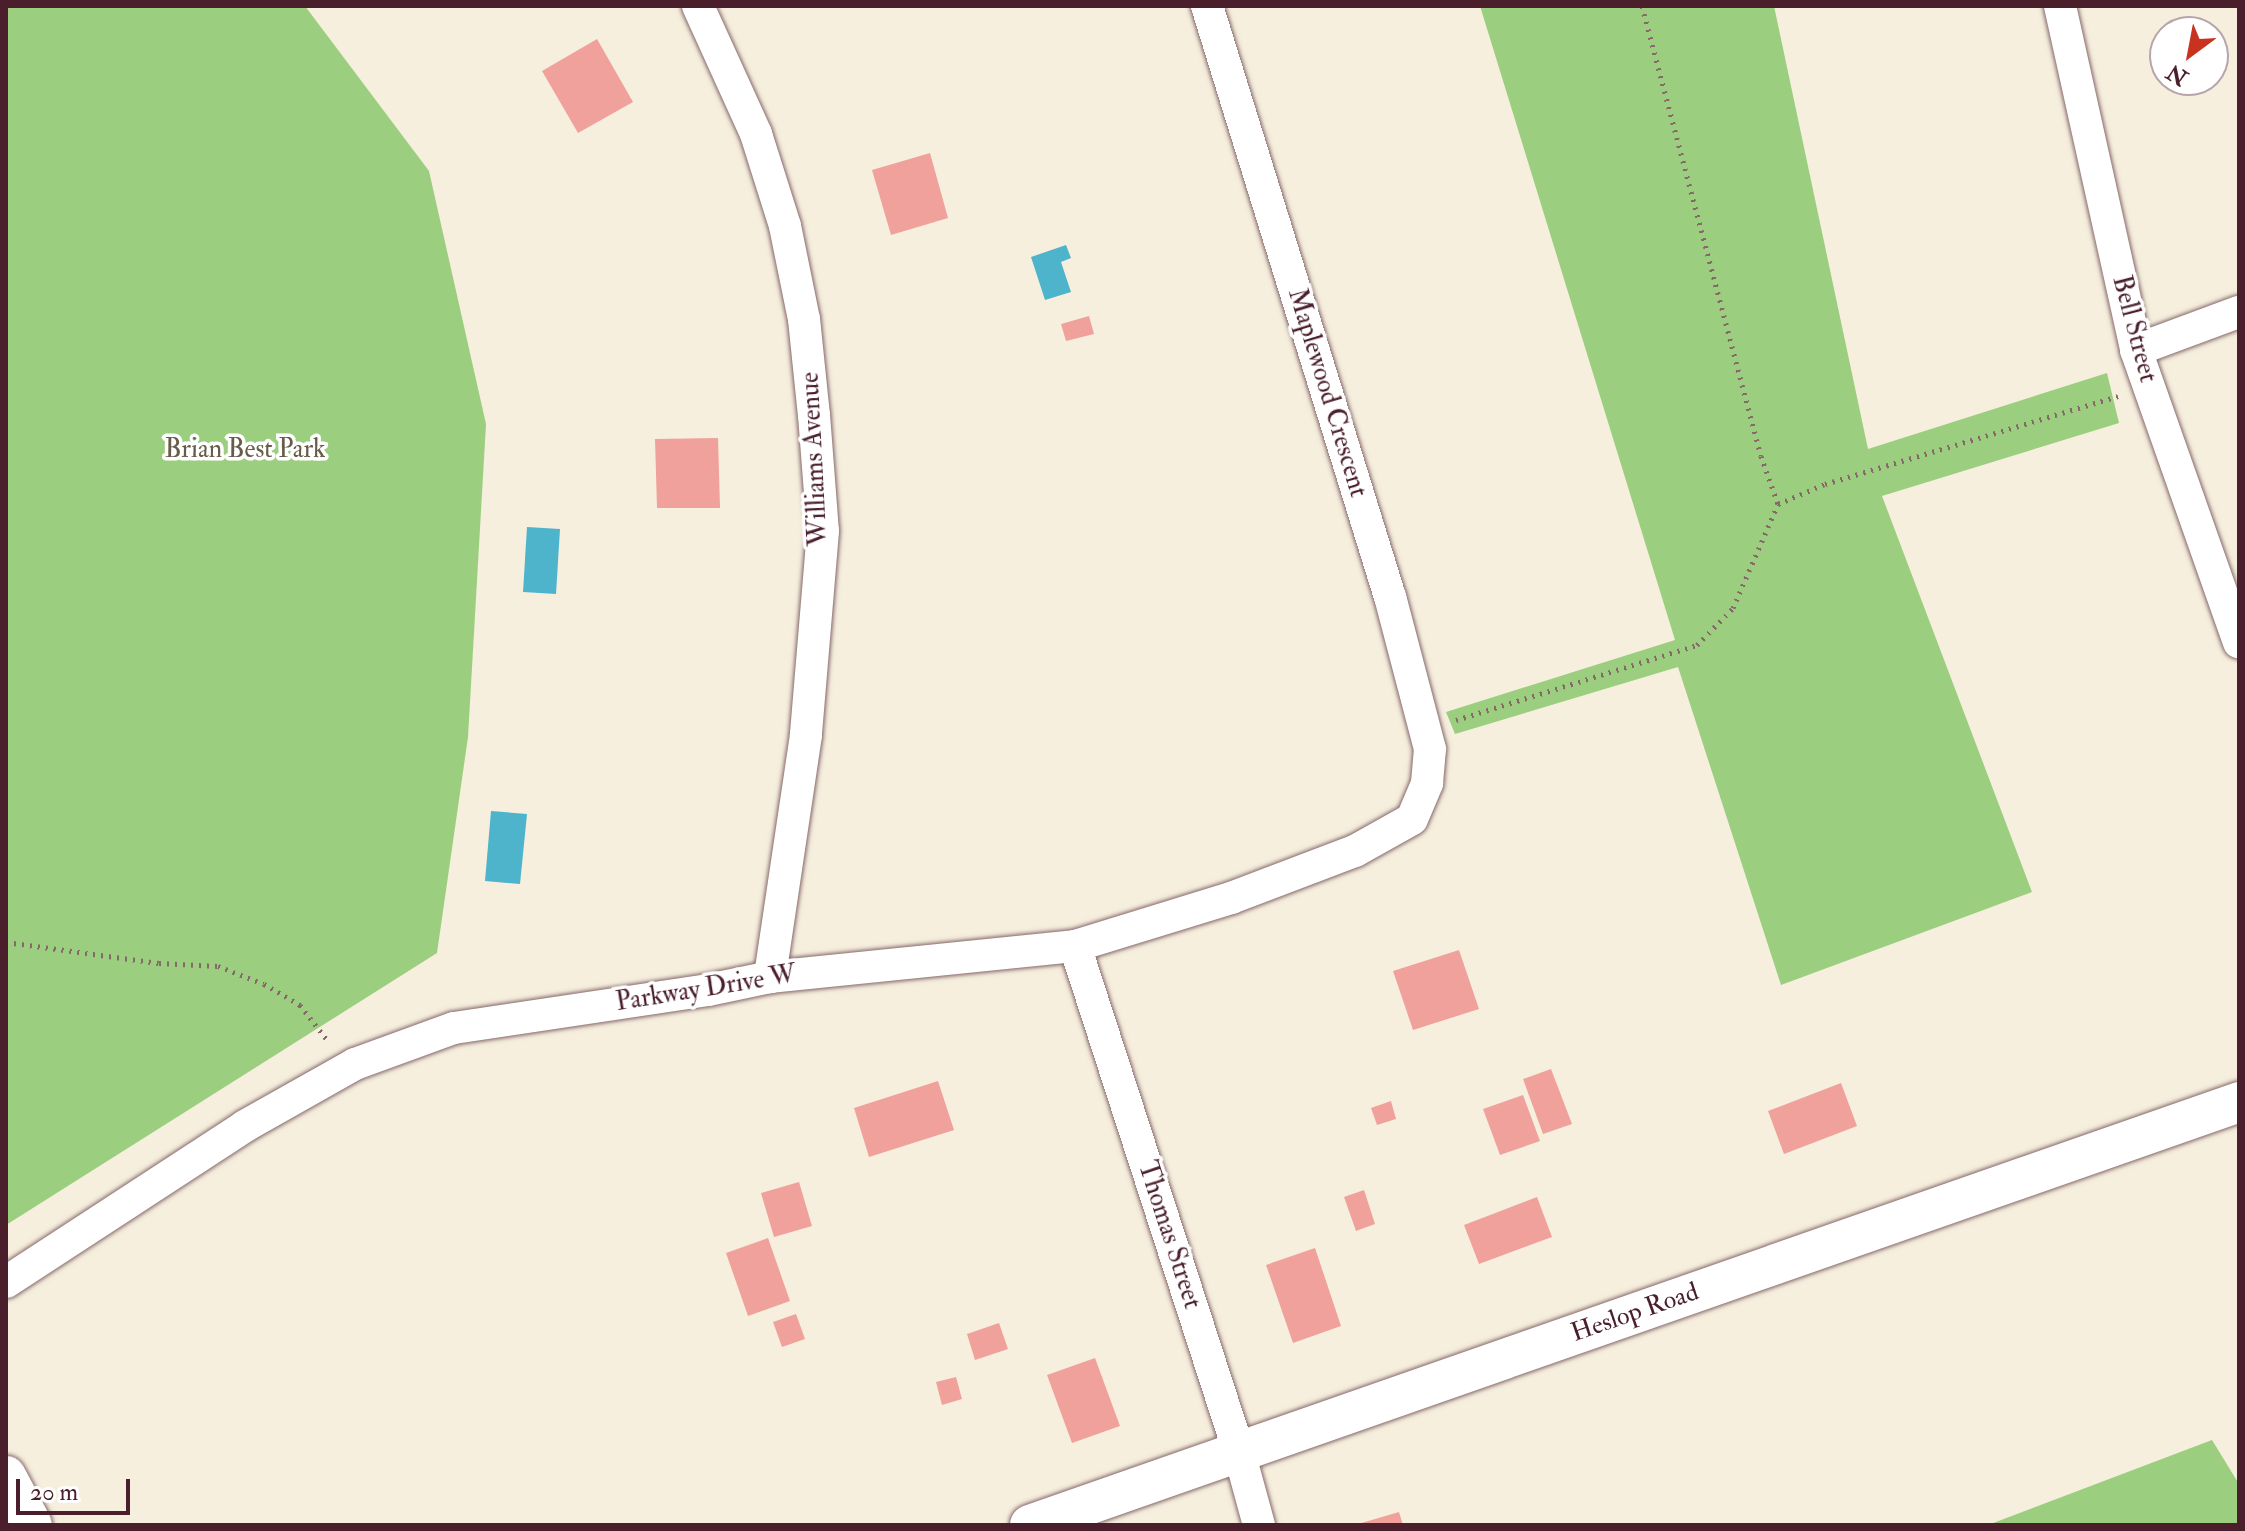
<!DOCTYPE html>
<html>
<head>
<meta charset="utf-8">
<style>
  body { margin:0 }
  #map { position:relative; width:2245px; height:1531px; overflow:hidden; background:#f6efde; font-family:"IM FELL Double Pica",serif }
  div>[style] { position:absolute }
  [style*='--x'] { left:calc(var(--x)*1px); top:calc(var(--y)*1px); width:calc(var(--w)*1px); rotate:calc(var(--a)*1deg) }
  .green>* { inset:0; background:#9bce7e }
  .water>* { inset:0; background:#4db4cb }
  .building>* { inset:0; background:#f0a19b }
  .path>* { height:5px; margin-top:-2.5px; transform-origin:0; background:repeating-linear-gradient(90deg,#86686a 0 2px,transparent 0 8px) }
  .roads { filter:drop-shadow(0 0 2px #86686a) drop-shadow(0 0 2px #86686a) }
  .minor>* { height:32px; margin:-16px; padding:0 16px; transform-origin:16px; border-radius:16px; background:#fff }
  .tertiary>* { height:40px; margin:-20px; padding:0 20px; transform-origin:20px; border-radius:20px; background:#fff }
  span { translate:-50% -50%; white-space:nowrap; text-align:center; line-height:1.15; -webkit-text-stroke:7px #fff; paint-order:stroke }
  .street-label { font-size:26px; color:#4a1f2b }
  .park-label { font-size:26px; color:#665c48 }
  .frame { position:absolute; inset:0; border:8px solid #4a1f2b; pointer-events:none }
  .north { position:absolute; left:2149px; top:16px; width:80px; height:80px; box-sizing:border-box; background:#fff; border:2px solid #b7a5aa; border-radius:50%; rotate:212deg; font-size:22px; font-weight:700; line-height:32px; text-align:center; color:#4a1f2b }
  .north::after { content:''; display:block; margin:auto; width:28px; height:36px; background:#c8321e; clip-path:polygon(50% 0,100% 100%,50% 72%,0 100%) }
  .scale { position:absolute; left:16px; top:1479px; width:114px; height:36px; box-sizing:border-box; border:4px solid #4a1f2b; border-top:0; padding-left:10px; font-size:24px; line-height:28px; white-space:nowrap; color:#4a1f2b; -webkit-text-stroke:6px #fff; paint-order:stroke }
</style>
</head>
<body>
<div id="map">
  <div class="green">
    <i style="clip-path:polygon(6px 6px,305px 6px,429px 171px,486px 424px,468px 737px,437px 953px,6px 1225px)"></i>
    <i style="clip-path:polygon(1480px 6px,1774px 6px,1868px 449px,2107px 373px,2119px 423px,1882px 496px,2032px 892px,1781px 985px,1678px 667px,1455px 734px,1446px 712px,1675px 640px)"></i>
    <i style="clip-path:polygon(2212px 1440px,2239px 1484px,2239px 1525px,1988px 1525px)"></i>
  </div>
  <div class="water">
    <i style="clip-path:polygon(1066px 245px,1071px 258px,1061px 262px,1071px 292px,1045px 300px,1031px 257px)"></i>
    <i style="clip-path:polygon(527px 527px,560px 529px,556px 594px,523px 592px)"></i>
    <i style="clip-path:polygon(491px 811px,527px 814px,520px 884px,485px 881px)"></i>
  </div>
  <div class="building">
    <i style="clip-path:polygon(597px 39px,633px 102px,578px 133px,542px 71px)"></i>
    <i style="clip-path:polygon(930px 153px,948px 218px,891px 235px,872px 170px)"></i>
    <i style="clip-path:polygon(1089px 316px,1094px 334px,1066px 341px,1061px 324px)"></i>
    <i style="clip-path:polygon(718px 438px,720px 508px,657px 508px,655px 439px)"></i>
    <i style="clip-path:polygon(1459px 950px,1479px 1009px,1413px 1030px,1393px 971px)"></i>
    <i style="clip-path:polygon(1551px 1069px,1572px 1124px,1543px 1134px,1523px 1079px)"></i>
    <i style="clip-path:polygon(938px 1081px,954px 1130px,869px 1157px,854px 1108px)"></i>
    <i style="clip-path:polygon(1841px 1083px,1857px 1126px,1784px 1154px,1768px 1111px)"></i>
    <i style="clip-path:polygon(1523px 1095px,1540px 1141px,1500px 1155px,1483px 1109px)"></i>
    <i style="clip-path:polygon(1391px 1101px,1396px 1119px,1377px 1125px,1371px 1108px)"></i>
    <i style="clip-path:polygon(799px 1182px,812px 1226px,774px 1237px,761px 1193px)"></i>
    <i style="clip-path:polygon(1364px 1190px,1375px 1224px,1356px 1231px,1344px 1197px)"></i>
    <i style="clip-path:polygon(1537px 1197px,1552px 1237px,1479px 1264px,1464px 1225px)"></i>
    <i style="clip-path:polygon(768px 1238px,790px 1301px,748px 1316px,726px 1253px)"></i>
    <i style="clip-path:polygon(1315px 1248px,1341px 1326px,1293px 1343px,1266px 1265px)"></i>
    <i style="clip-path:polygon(796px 1314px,805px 1339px,782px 1347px,773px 1322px)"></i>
    <i style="clip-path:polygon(999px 1323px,1008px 1349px,975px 1360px,967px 1334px)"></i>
    <i style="clip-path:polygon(1095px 1358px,1120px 1426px,1072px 1443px,1047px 1375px)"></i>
    <i style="clip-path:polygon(956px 1377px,962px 1399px,942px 1405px,936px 1382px)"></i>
    <i style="clip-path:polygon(1399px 1512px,1403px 1525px,1358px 1525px,1358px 1524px)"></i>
  </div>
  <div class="path">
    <i style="--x:1642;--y:6;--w:465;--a:75.2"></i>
    <i style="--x:1761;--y:456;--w:51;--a:70.5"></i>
    <i style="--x:1456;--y:720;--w:252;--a:-17.3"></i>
    <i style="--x:1697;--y:645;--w:52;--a:-45.8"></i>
    <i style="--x:1733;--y:608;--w:113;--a:-66.6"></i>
    <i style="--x:1778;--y:504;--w:51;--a:-23.1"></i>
    <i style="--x:1825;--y:484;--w:306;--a:-16.7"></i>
    <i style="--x:6;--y:942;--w:154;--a:7.8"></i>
    <i style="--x:159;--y:963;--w:59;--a:2.9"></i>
    <i style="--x:218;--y:966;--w:49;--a:21.4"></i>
    <i style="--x:264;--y:984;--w:42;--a:30.3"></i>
    <i style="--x:300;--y:1005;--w:46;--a:52.1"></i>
  </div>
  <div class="roads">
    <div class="minor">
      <i style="--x:698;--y:6;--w:141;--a:65.6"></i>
      <i style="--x:756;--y:134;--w:96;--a:72.5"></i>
      <i style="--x:785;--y:226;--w:95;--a:78.5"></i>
      <i style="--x:804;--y:319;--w:97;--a:84.1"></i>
      <i style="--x:814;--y:415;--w:116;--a:85.6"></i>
      <i style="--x:823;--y:531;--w:205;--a:94.8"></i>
      <i style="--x:806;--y:735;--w:245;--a:98.5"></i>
      <i style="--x:2060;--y:6;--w:352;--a:77.5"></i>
      <i style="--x:2136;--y:350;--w:310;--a:70.6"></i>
      <i style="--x:2136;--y:350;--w:110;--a:-20.3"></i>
      <i style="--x:1075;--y:946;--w:532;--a:72.04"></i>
      <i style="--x:1239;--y:1452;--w:76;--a:74.7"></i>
      <i style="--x:6;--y:1282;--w:285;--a:-33.1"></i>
      <i style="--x:245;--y:1126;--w:126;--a:-29.4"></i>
      <i style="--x:355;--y:1064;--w:105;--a:-20"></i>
      <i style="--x:454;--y:1028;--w:257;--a:-8.5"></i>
      <i style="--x:708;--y:990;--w:63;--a:-11.8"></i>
      <i style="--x:770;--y:977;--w:307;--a:-5.8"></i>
      <i style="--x:1075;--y:946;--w:163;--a:-17.1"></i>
      <i style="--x:1231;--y:898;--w:133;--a:-20.8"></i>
      <i style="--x:1355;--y:851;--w:65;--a:-29.3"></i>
      <i style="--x:1412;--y:819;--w:39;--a:-67"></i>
      <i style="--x:1427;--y:783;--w:34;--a:-85"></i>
      <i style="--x:1430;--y:749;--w:157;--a:-104.7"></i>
      <i style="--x:1390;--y:597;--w:619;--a:-107.2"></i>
    </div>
    <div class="tertiary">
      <i style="--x:6;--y:1476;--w:55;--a:62"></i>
      <i style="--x:1030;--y:1525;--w:1281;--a:-19.28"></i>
    </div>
  </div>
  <div class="street-label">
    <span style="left:2134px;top:329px;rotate:75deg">Bell Street</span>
    <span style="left:1327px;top:393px;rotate:73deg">Maplewood Crescent</span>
    <span style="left:815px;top:459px;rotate:-93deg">Williams Avenue</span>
    <span style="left:706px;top:989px;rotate:-9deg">Parkway Drive W</span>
    <span style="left:1169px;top:1235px;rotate:72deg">Thomas Street</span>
    <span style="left:1635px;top:1313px;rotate:-19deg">Heslop Road</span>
  </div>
  <div class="park-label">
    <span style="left:245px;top:450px">Brian Best Park</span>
  </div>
  <div class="frame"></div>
  <div class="north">N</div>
  <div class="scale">20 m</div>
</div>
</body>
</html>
